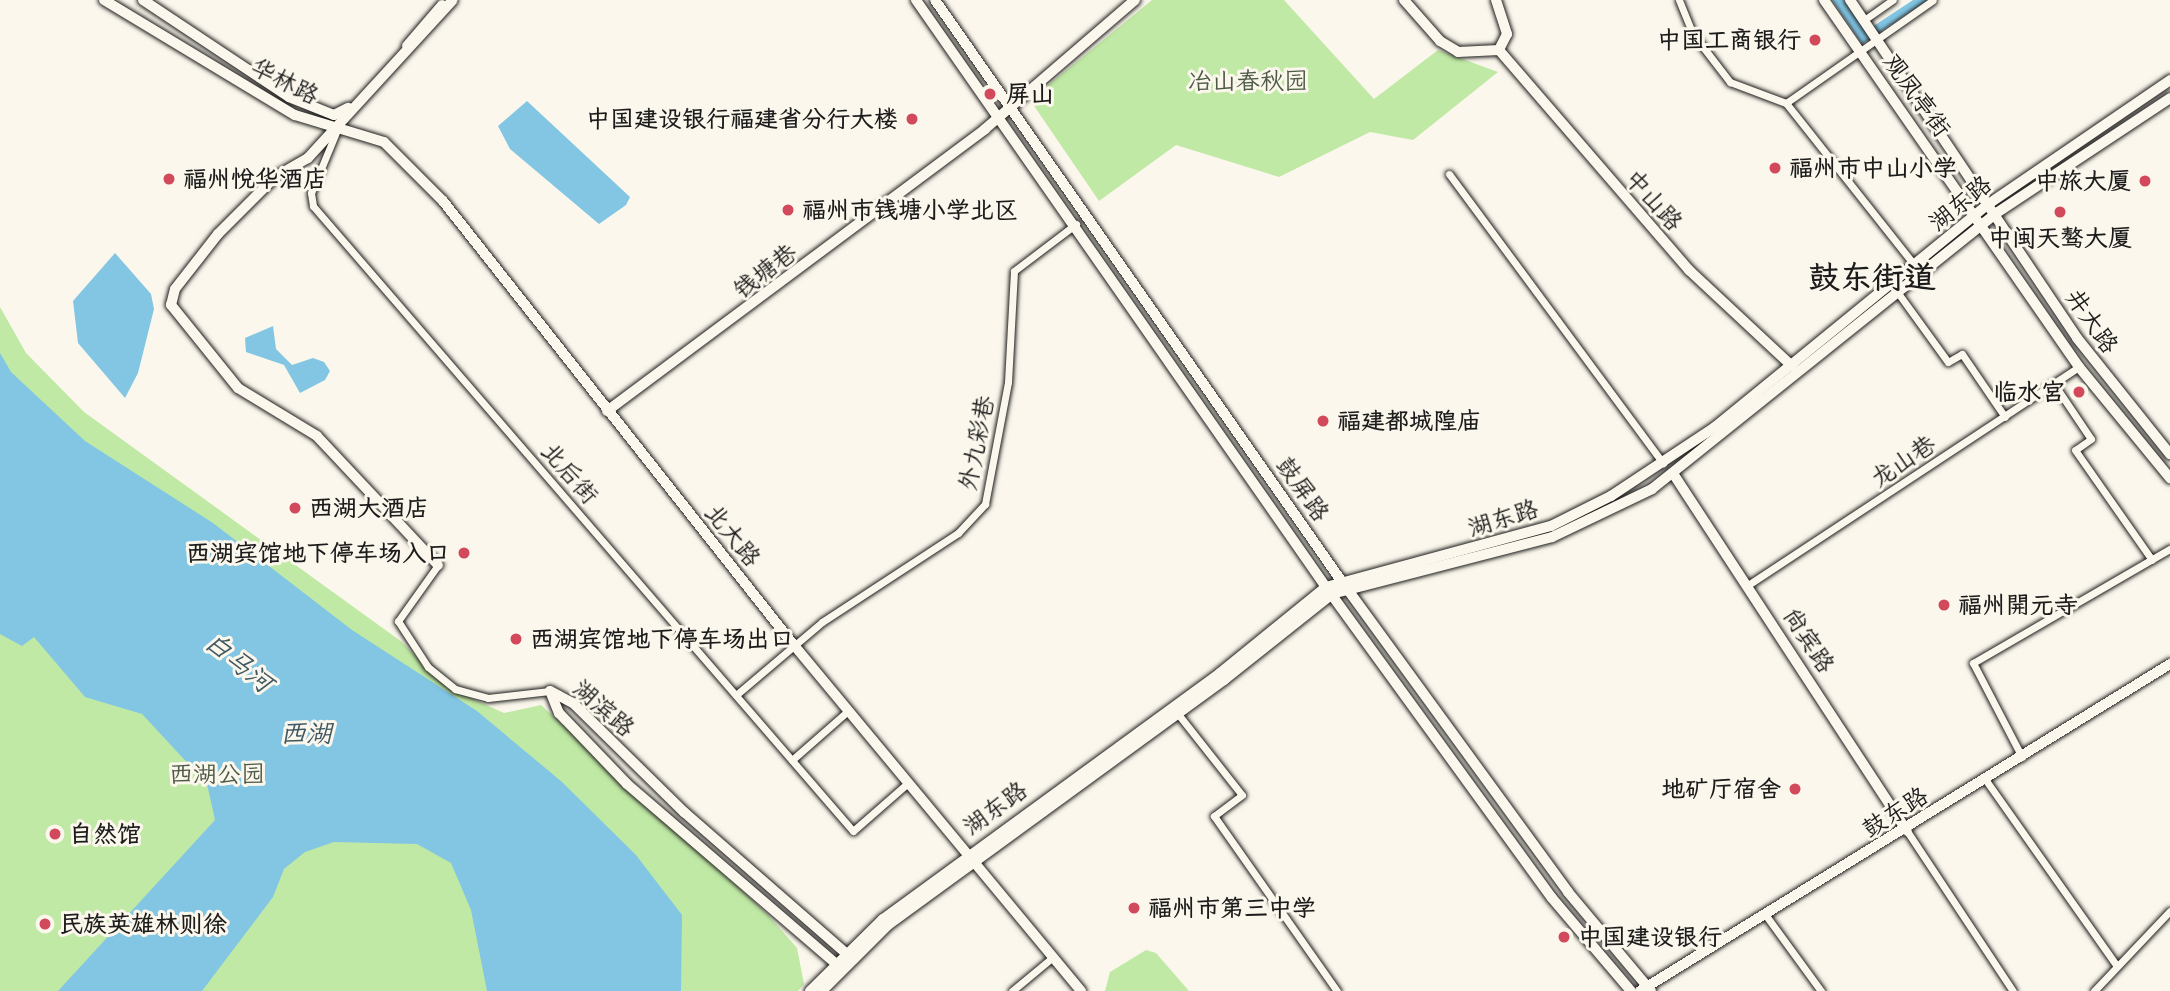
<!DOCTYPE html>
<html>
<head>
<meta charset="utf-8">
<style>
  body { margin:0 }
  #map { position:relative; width:2170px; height:991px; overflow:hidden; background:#fbf7ec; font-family:"Patrick Hand","LXGW WenKai TC",sans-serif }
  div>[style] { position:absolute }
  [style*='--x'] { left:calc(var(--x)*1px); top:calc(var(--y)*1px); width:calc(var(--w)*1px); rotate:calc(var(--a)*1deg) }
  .green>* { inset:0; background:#c0e9a5 }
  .water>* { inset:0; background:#82c6e4 }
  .roads { filter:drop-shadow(0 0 2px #1c1c1c) drop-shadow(0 0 2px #1c1c1c) }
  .street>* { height:7px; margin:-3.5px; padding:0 3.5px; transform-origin:3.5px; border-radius:3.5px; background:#fbf7ec }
  .secondary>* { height:10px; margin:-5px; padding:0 5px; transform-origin:5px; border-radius:5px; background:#fbf7ec }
  .dots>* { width:19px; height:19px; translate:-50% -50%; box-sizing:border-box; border:4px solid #fbf7ec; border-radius:50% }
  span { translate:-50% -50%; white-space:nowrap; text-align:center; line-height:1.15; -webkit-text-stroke:6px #fbf7ec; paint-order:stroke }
  .poi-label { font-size:24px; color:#1c1c1c; font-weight:700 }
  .right { translate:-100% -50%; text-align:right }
  .left { translate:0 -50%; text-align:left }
  .street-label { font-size:24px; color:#1c1c1c }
  .park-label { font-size:24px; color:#4d5a45 }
  .water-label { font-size:26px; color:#405862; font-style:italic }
  .district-label { font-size:32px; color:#1c1c1c; font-weight:700 }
</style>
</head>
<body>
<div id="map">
  <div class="green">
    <i style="clip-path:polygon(1152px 0,1284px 0,1374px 99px,1438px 50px,1498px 72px,1413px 140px,1370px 132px,1279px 177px,1176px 145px,1099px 201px,1030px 100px)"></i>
    <i style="clip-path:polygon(0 307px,26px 353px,84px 412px,402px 642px,446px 687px,504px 713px,541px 705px,768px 915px,797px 948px,804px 984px,798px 991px,0 991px)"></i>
    <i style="clip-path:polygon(1146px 950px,1156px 953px,1189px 991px,1105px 991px,1110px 972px)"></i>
  </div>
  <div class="water">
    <i style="clip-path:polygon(1832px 0,1844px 0,1866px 31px,1913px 0,1928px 0,1862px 44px)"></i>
    <i style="clip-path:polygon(527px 101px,630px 197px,626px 205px,599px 224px,510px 149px,498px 126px)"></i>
    <i style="clip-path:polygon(115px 253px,151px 294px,154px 309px,138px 373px,125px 398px,78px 343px,73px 301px)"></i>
    <i style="clip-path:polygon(273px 326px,276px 349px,292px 365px,313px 358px,324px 362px,330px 371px,325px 380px,300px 393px,284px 365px,246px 352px,245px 338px)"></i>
    <i style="clip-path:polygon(0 353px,11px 372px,85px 441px,213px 523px,352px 630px,477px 711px,562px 782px,636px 855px,682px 915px,681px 991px,487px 991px,471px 910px,451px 863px,417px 844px,334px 842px,305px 852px,284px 869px,273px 897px,202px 991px,58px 991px,215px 820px,207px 784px,142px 714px,85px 697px,34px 637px,22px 646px,0 634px)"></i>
  </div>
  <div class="roads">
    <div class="street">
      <i style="--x:1679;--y:0;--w:37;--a:68"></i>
      <i style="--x:1693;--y:34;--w:61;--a:52.4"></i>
      <i style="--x:1730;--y:82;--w:60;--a:20.6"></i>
      <i style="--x:1786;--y:103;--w:208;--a:51.6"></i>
      <i style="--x:1864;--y:20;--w:35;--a:-35"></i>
      <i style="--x:1786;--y:103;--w:179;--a:-35"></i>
      <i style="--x:337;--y:130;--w:68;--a:112.4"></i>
      <i style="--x:311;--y:193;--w:13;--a:81"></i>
      <i style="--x:313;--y:206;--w:826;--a:49.17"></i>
      <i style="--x:853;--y:831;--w:74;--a:-41.2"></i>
      <i style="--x:1449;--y:174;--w:360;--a:53.5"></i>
      <i style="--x:1898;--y:293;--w:85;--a:54.1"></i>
      <i style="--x:1948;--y:362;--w:16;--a:-30"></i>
      <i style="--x:1962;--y:354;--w:76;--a:55.7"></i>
      <i style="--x:2054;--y:384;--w:66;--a:56.1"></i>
      <i style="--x:2091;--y:439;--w:19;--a:145"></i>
      <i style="--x:2075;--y:450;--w:134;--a:55"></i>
      <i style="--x:438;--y:565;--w:69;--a:125.5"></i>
      <i style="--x:398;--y:621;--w:55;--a:56.9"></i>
      <i style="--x:428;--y:667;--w:35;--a:39"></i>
      <i style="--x:455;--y:689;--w:34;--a:15"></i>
      <i style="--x:488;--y:698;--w:62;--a:-6.4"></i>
      <i style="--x:1748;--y:585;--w:396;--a:-33.4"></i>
      <i style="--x:736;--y:695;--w:113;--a:-40.3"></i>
      <i style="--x:822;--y:622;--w:163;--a:-33.2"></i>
      <i style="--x:958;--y:533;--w:40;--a:-47"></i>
      <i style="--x:985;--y:504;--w:124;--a:-79.3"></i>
      <i style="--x:1008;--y:382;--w:111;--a:-86.9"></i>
      <i style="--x:1014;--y:271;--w:78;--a:-37.2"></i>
      <i style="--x:1178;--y:714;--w:103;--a:51.7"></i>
      <i style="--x:1242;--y:795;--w:35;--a:143"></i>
      <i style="--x:1214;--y:816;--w:214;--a:54.9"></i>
      <i style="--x:2022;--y:757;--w:106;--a:-117.5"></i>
      <i style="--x:1973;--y:663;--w:228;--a:-30.1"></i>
      <i style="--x:792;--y:760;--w:76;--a:-41.3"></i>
      <i style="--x:1985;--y:779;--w:229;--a:54.8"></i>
      <i style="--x:1907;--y:831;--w:192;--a:56.5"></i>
      <i style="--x:1767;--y:917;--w:92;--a:53.9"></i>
      <i style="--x:1012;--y:991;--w:53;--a:-39.7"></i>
      <i style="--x:2094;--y:991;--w:110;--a:-46.5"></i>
    </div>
    <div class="secondary">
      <i style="--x:104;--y:0;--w:223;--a:31.1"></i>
      <i style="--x:295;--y:115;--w:93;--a:16.9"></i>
      <i style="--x:384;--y:142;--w:83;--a:45"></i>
      <i style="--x:443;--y:201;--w:565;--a:51.69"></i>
      <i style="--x:793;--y:644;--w:451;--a:50.3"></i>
      <i style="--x:143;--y:0;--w:175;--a:33.6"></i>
      <i style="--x:289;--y:97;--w:48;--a:21.8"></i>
      <i style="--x:334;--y:115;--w:16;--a:-27"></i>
      <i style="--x:916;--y:0;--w:716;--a:55.07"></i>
      <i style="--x:1326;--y:587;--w:384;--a:54"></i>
      <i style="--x:1552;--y:898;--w:122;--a:49.7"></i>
      <i style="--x:935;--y:0;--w:707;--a:55.03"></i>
      <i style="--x:1340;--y:579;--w:387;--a:53.9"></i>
      <i style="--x:1568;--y:892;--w:129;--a:50"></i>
      <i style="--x:1404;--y:0;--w:55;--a:48.7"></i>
      <i style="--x:1440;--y:41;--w:21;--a:31"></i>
      <i style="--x:1458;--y:52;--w:41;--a:-2.8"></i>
      <i style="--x:1496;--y:0;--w:36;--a:72"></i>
      <i style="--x:1507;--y:34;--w:18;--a:117"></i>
      <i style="--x:1824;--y:0;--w:447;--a:55.2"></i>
      <i style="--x:2079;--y:367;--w:144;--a:50.7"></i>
      <i style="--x:1850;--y:0;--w:407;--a:56.1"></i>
      <i style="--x:2077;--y:338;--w:149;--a:51.3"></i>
      <i style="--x:407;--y:46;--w:54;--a:-49.5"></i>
      <i style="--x:1499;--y:50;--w:291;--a:49.2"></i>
      <i style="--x:1689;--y:270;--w:141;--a:43"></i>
      <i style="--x:607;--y:411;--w:472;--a:-36.7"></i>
      <i style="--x:985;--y:129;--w:198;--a:-40.7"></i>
      <i style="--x:1674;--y:475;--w:425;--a:56.8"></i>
      <i style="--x:438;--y:565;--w:177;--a:-133.2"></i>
      <i style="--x:317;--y:436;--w:92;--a:-148.7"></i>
      <i style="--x:238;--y:388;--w:107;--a:-128.9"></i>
      <i style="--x:171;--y:305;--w:16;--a:-76"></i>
      <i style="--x:175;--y:289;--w:70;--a:-52"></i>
      <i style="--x:218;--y:234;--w:81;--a:-45"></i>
      <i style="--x:275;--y:177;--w:38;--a:-30"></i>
      <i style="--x:308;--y:158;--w:214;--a:-47.5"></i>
      <i style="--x:550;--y:691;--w:24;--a:68"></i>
      <i style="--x:559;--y:713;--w:98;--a:46.2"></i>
      <i style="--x:627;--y:784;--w:281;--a:40.7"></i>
      <i style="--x:550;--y:691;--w:26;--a:28"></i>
      <i style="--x:573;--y:703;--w:156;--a:44.5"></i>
      <i style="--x:684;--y:812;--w:218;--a:41.1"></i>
      <i style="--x:810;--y:991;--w:103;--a:-44.6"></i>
      <i style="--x:883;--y:919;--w:417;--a:-36.1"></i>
      <i style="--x:1220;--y:673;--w:136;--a:-39.1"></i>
      <i style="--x:1326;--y:587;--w:233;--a:-15.2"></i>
      <i style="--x:1551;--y:526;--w:67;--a:-26.6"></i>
      <i style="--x:1611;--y:496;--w:125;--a:-33.6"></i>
      <i style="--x:1715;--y:427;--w:351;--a:-39.2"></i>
      <i style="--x:1987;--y:205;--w:222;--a:-34.3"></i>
      <i style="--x:822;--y:991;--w:93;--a:-45"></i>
      <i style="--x:888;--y:925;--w:416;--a:-36.1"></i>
      <i style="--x:1224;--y:680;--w:138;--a:-38.5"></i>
      <i style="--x:1332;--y:594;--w:227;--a:-14.5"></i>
      <i style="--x:1552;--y:537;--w:111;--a:-25.6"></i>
      <i style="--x:1652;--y:489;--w:440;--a:-38.7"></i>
      <i style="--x:1995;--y:214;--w:210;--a:-33.5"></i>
      <i style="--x:1640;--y:991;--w:623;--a:-31.67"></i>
    </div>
  </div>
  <div class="dots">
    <i style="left:1815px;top:40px;background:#d1495b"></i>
    <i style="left:990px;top:94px;background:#d1495b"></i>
    <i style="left:912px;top:119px;background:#d1495b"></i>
    <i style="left:1775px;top:168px;background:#d1495b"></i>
    <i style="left:169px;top:179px;background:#d1495b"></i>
    <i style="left:2145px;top:181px;background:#d1495b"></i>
    <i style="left:788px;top:210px;background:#d1495b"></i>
    <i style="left:2060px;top:212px;background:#d1495b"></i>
    <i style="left:2079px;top:392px;background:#d1495b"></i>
    <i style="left:1323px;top:421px;background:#d1495b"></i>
    <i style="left:295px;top:508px;background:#d1495b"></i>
    <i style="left:464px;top:553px;background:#d1495b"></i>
    <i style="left:1944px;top:605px;background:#d1495b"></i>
    <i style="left:516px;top:639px;background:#d1495b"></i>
    <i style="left:1795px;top:789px;background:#d1495b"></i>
    <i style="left:55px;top:834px;background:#d1495b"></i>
    <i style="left:1134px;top:908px;background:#d1495b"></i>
    <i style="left:45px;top:924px;background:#d1495b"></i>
    <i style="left:1564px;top:937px;background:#d1495b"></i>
  </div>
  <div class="poi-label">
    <span class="right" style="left:1801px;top:40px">中国工商银行</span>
    <span class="left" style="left:1006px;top:94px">屏山</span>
    <span class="right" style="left:898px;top:119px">中国建设银行福建省分行大楼</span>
    <span class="left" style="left:1789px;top:168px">福州市中山小学</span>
    <span class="left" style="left:183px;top:179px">福州悦华酒店</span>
    <span class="right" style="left:2131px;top:181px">中旅大厦</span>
    <span class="left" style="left:802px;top:210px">福州市钱塘小学北区</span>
    <span style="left:2060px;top:238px">中闽天骜大厦</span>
    <span class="right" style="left:2065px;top:392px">临水宫</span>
    <span class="left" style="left:1337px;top:421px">福建都城隍庙</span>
    <span class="left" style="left:309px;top:508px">西湖大酒店</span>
    <span class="right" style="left:450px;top:553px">西湖宾馆地下停车场入口</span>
    <span class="left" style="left:1958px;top:605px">福州開元寺</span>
    <span class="left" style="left:530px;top:639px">西湖宾馆地下停车场出口</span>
    <span class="right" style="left:1781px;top:789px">地矿厅宿舍</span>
    <span class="left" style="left:69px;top:834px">自然馆</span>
    <span class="left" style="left:1148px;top:908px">福州市第三中学</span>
    <span class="left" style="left:59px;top:924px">民族英雄林则徐</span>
    <span class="left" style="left:1578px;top:937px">中国建设银行</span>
  </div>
  <div class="street-label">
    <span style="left:285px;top:81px;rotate:27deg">华林路</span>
    <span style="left:1917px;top:95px;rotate:54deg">观凤亭街</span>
    <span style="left:1654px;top:200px;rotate:48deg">中山路</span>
    <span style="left:1960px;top:203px;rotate:-39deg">湖东路</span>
    <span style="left:765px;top:271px;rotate:-38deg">钱塘巷</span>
    <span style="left:2092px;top:321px;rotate:55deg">井大路</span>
    <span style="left:976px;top:443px;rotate:-79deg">外九彩巷</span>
    <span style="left:1903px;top:461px;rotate:-34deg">龙山巷</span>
    <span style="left:570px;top:473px;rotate:49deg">北后街</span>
    <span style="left:1303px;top:489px;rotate:55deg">鼓屏路</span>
    <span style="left:1503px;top:518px;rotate:-17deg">湖东路</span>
    <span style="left:733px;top:535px;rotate:51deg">北大路</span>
    <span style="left:1809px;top:640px;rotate:57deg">尚宾路</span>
    <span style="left:604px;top:708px;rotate:41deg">湖滨路</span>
    <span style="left:995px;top:808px;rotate:-36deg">湖东路</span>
    <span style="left:1895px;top:812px;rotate:-32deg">鼓东路</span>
  </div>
  <div class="park-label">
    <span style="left:1248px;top:81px">冶山春秋园</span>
    <span style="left:217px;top:774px">西湖公园</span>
  </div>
  <div class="water-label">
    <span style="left:239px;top:662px;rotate:39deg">白马河</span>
    <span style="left:306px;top:733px">西湖</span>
  </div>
  <div class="district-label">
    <span style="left:1872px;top:277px">鼓东街道</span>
  </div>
</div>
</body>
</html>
